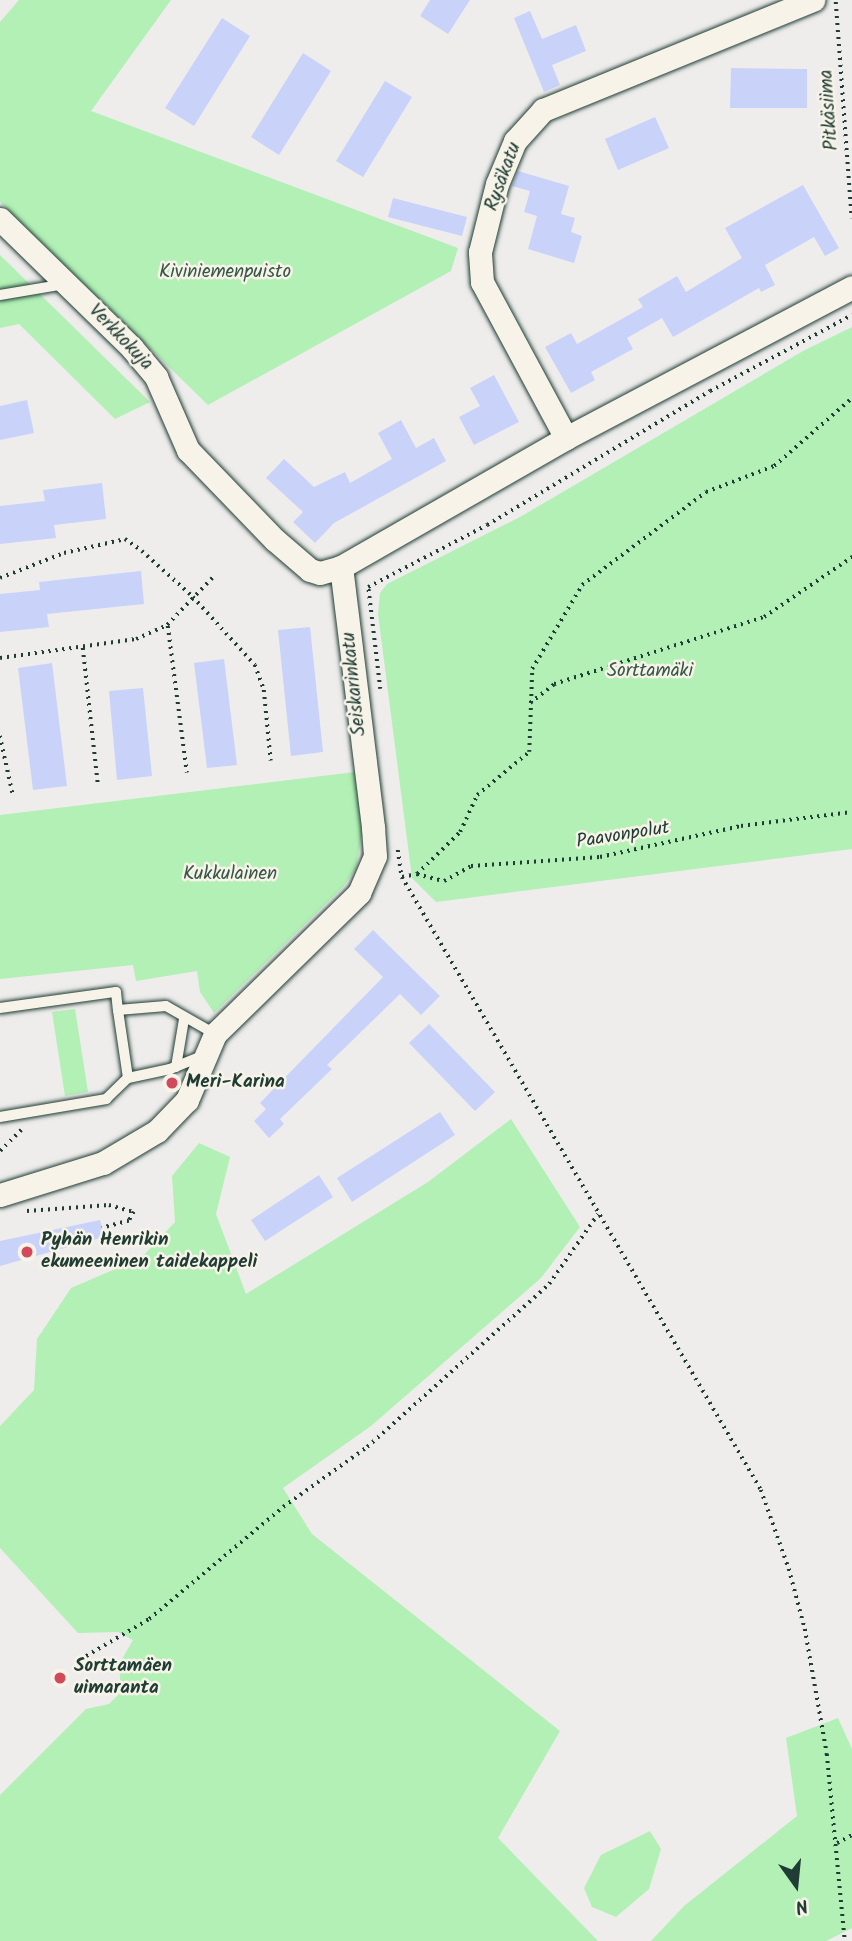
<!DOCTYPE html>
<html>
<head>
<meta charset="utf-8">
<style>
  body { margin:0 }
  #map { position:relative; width:852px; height:1941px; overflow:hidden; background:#eeedec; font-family:Kalam,sans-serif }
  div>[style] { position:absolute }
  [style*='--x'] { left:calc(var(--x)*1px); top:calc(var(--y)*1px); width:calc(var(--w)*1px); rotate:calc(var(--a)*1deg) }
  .green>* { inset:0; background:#b2f0b6 }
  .building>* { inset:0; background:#c9d3fa }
  .path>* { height:3.5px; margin-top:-1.75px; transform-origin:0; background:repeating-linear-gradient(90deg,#1f3d34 0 2px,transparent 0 7px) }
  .roads { filter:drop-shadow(0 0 2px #1f3d34) drop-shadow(0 0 2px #1f3d34) }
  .lane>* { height:10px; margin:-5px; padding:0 5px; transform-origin:5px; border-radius:5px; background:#f7f3e8 }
  .street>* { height:23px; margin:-11.5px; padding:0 11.5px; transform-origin:11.5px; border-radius:11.5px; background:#f7f3e8 }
  .dots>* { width:19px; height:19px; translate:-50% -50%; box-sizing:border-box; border:4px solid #f7f3e8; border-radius:50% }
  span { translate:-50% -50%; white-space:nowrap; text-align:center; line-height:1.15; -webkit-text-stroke:5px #f7f3e8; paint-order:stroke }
  .street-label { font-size:19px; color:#1f3d34 }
  .park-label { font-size:19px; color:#355848 }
  .poi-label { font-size:19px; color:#1f3d34; font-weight:700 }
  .left { translate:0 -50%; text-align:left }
  .north { position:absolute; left:761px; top:1850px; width:70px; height:70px; -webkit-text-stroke:5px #f7f3e8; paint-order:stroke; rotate:165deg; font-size:19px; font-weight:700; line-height:28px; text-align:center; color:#1f3d34 }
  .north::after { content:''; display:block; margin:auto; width:24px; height:32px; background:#1f3d34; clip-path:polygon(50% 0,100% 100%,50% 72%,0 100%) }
</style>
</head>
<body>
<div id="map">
  <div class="green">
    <i style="clip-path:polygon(19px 0,171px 0,91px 111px,458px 248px,451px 271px,208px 405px,0 202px,0 22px)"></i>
    <i style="clip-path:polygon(0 255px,150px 402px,115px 419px,19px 324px,0 328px)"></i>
    <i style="clip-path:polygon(852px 327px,852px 849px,436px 902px,412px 878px,378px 614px,380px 593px,387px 584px,520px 517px,803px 351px)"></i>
    <i style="clip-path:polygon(355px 772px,362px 834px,356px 868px,344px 886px,214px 1013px,200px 992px,197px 971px,136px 981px,133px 965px,0 979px,0 815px)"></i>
    <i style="clip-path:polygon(75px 1009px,88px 1092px,65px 1096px,52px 1012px)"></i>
    <i style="clip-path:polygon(511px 1119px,580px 1227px,541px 1278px,371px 1426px,283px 1488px,312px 1534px,560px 1731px,498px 1838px,598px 1941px,0 1941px,0 1795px,86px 1709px,109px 1704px,121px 1692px,119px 1664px,133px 1640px,118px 1632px,78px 1633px,0 1548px,0 1426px,34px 1390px,37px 1339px,71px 1288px,141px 1258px,175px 1222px,172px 1176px,199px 1143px,230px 1157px,216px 1214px,246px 1294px,428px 1182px)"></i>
    <i style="clip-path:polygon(838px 1718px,852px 1749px,852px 1928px,826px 1941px,651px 1941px,684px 1906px,797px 1816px,786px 1738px)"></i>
    <i style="clip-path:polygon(650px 1831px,661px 1849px,649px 1889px,616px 1917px,592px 1907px,584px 1888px,601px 1855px)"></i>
  </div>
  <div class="building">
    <i style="clip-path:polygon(430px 0,470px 0,448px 34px,420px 16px)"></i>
    <i style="clip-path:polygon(530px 11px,542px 39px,576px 25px,586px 51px,552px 65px,560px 85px,544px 92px,514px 18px)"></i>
    <i style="clip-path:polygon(222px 18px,250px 36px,194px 126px,165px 108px)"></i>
    <i style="clip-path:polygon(303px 53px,331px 71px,279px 155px,251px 137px)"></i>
    <i style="clip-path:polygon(731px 68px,807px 69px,807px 108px,730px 108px)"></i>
    <i style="clip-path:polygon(385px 81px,412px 97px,363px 177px,336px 161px)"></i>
    <i style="clip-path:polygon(655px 117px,669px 148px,618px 170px,605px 139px)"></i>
    <i style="clip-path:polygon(518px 171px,569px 186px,561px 214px,575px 218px,571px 232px,582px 236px,574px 263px,528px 249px,537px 216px,524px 212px,530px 191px,512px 186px)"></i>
    <i style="clip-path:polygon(803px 185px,839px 248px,825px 256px,814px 237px,765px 265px,775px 285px,761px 292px,759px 288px,673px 337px,662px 318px,627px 338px,633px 349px,591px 372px,595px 380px,571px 393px,545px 347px,571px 333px,577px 344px,643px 307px,638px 299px,677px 276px,686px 292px,742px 258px,725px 228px)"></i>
    <i style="clip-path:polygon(393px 198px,467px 217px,462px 236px,388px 217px)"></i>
    <i style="clip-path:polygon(494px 375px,519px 422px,474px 445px,459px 417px,480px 406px,470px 388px)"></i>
    <i style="clip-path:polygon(27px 400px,34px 433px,0 440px,0 406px)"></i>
    <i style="clip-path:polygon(401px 420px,416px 448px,434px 438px,446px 461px,334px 523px,315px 543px,293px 522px,303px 512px,266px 478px,284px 459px,314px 487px,345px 472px,350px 483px,392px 459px,378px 433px)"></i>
    <i style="clip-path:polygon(102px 483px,106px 519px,54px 525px,56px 538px,0 544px,0 506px,45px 501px,43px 490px)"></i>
    <i style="clip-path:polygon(141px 571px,144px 604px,47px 614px,49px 627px,0 632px,0 594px,40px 590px,39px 582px)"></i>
    <i style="clip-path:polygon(310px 627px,323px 752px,291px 756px,278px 630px)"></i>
    <i style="clip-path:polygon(224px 659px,237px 765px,207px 768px,194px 663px)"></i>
    <i style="clip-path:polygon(52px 663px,67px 786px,33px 790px,18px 668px)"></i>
    <i style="clip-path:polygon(143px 688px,152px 776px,117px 780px,109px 691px)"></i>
    <i style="clip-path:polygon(373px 930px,440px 996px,421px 1015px,400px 994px,327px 1065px,332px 1069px,280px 1119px,284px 1124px,269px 1138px,254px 1121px,266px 1109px,260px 1103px,383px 977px,354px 949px)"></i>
    <i style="clip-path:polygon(429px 1024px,495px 1092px,475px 1111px,409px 1043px)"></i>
    <i style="clip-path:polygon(440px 1112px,455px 1135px,352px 1202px,337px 1178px)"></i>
    <i style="clip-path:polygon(319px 1175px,333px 1197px,265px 1241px,251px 1220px)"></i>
    <i style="clip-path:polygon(100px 1220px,104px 1237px,0 1266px,0 1241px)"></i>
  </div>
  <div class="path">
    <i style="--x:836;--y:2;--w:217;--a:85.8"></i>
    <i style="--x:0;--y:578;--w:69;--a:-21.3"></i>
    <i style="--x:64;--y:553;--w:63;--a:-12.9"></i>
    <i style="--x:125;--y:539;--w:21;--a:35"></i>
    <i style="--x:142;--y:551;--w:69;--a:42"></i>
    <i style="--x:193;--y:597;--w:92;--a:47.6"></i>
    <i style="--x:255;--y:665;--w:27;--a:70"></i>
    <i style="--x:264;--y:690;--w:71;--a:84.4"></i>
    <i style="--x:168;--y:626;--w:148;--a:82.6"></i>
    <i style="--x:83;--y:648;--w:137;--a:83.7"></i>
    <i style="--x:0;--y:658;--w:137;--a:-8"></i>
    <i style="--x:136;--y:639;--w:34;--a:-24"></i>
    <i style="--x:167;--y:625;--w:68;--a:-46.2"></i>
    <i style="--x:380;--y:689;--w:103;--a:-96.7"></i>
    <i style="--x:368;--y:587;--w:134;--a:-27.5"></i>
    <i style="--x:487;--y:525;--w:260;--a:-31"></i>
    <i style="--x:710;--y:391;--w:161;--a:-28.2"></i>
    <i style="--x:530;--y:703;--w:31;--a:-38"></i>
    <i style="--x:554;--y:684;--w:220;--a:-17.7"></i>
    <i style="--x:764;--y:617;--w:107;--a:-34.3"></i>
    <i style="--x:0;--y:736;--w:60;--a:77.6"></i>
    <i style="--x:398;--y:850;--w:27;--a:82"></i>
    <i style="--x:402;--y:877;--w:710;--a:59.64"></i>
    <i style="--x:761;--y:1490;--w:84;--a:70.5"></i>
    <i style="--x:789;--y:1569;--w:62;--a:75.1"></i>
    <i style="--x:805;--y:1629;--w:127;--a:80"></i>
    <i style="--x:827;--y:1754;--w:188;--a:84.5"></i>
    <i style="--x:417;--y:874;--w:60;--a:-44.3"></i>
    <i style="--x:460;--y:832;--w:41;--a:-65.3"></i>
    <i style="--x:477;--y:795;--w:67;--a:-39.6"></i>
    <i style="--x:529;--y:752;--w:83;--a:-87.9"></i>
    <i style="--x:532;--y:669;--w:98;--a:-59.2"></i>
    <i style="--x:582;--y:585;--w:155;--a:-36.9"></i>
    <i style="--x:706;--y:492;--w:73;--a:-20.9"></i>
    <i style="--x:774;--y:466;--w:103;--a:-41.1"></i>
    <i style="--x:402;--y:877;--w:15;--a:-11"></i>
    <i style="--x:417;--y:874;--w:28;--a:15"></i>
    <i style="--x:444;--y:881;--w:31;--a:-29"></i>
    <i style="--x:471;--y:866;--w:129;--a:-4"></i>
    <i style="--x:600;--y:857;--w:144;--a:-12.4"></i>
    <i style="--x:741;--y:826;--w:112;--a:-7.2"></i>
    <i style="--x:0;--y:1151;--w:30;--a:-45"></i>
    <i style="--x:27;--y:1211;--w:82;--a:-4.2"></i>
    <i style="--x:109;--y:1205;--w:26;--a:16"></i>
    <i style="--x:134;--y:1212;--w:10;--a:119"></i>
    <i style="--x:129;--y:1221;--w:28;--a:165"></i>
    <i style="--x:86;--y:1656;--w:73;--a:-30.4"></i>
    <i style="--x:149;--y:1619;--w:175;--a:-39.9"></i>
    <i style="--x:283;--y:1507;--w:103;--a:-35.5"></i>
    <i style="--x:367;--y:1447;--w:244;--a:-41.8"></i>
    <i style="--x:549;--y:1284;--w:85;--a:-55"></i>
    <i style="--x:837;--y:1843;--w:17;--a:-28"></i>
  </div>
  <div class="roads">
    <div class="lane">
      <i style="--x:0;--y:295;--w:67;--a:-9.5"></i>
      <i style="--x:0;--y:1008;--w:117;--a:-7.9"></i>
      <i style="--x:116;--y:992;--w:18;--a:84"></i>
      <i style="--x:176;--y:1067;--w:49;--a:-80.5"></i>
      <i style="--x:128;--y:1078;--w:69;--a:-98.4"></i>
      <i style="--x:118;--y:1010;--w:48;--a:-4.8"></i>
      <i style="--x:166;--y:1006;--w:56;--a:29.7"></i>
      <i style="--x:0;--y:1117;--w:108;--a:-9.6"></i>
      <i style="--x:106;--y:1099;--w:30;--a:-44"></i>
      <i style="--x:128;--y:1078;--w:43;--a:-12.1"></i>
      <i style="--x:170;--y:1069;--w:37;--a:-22"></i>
    </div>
    <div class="street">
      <i style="--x:0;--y:219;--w:185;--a:44.3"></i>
      <i style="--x:132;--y:348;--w:38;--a:50"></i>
      <i style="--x:156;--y:377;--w:80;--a:66.3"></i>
      <i style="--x:188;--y:450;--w:125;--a:46"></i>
      <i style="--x:275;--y:540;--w:46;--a:40.6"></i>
      <i style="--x:310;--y:570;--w:10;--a:17"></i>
      <i style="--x:320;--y:573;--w:22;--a:-16"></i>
      <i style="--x:566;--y:438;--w:177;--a:-118.3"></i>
      <i style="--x:482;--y:282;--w:30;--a:-94"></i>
      <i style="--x:480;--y:252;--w:70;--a:-76"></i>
      <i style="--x:497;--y:184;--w:47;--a:-67.3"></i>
      <i style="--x:515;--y:141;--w:42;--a:-47.9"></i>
      <i style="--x:543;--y:110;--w:292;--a:-22.2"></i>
      <i style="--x:0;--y:1195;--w:108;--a:-17.3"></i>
      <i style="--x:103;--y:1163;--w:63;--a:-30.7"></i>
      <i style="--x:157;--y:1131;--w:43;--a:-45.9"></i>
      <i style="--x:187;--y:1100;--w:72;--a:-67"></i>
      <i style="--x:215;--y:1034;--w:202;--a:-44.4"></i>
      <i style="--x:359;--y:893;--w:40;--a:-66.6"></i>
      <i style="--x:375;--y:856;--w:29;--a:-94"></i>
      <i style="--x:373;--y:827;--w:262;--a:-97"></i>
      <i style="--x:341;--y:567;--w:259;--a:-29.8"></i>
      <i style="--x:566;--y:438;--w:323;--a:-27.8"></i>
    </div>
  </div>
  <div class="dots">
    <i style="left:172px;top:1083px;background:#d1495b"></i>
    <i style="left:27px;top:1252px;background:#d1495b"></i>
    <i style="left:60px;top:1678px;background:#d1495b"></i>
  </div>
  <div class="street-label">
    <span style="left:830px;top:110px;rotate:-94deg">Pitkäsiima</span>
    <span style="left:504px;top:177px;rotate:-70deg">Rysäkatu</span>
    <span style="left:120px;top:338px;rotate:46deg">Verkkokuja</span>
    <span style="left:355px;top:684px;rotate:-96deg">Seiskarinkatu</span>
    <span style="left:623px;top:836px;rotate:-9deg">Paavonpolut</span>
  </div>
  <div class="park-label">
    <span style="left:225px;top:273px">Kiviniemenpuisto</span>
    <span style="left:650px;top:672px">Sorttamäki</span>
    <span style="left:230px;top:875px">Kukkulainen</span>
  </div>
  <div class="poi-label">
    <span class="left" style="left:186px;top:1083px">Meri-Karina</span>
    <span class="left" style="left:41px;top:1252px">Pyhän Henrikin<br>ekumeeninen taidekappeli</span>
    <span class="left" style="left:74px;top:1678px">Sorttamäen<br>uimaranta</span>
  </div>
  <div class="north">N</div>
</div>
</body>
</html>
